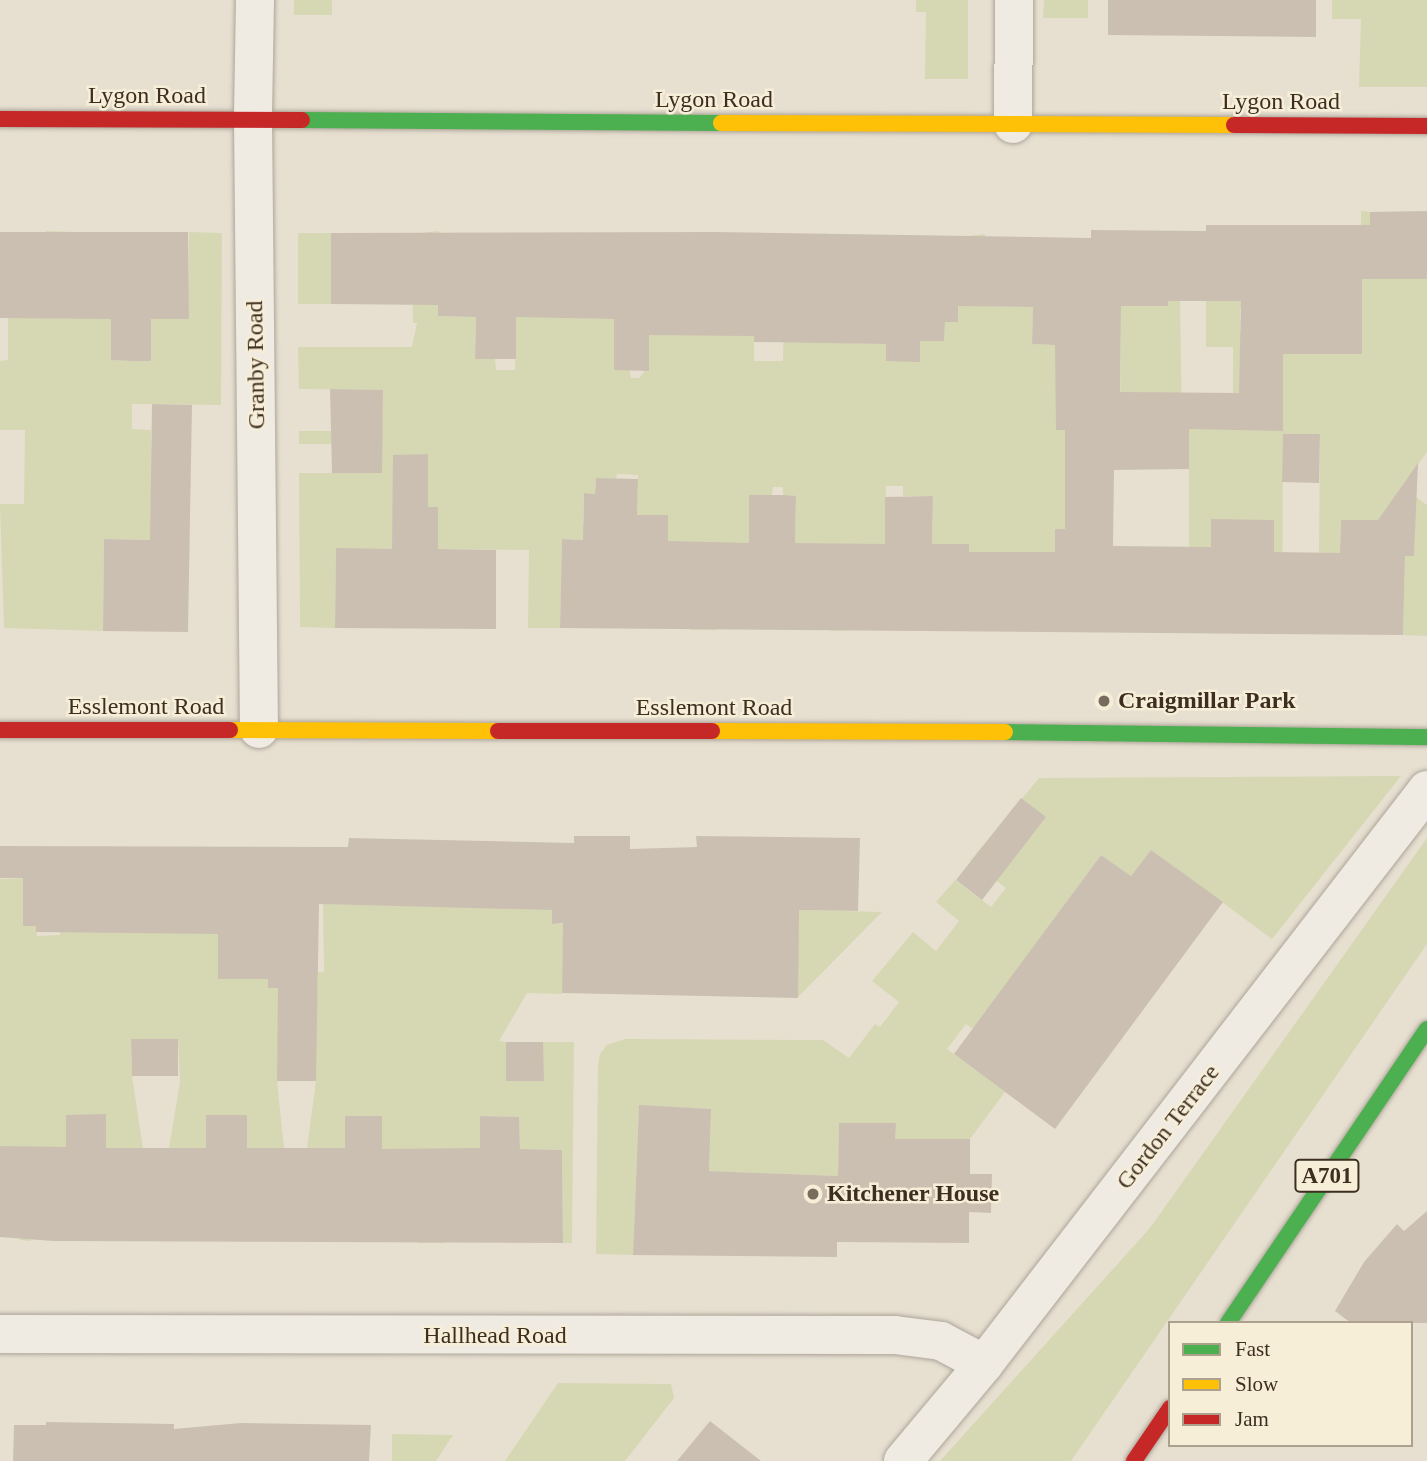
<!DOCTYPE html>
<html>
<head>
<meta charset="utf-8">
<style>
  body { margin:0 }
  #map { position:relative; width:1427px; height:1461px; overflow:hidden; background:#e7e0d1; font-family:Georgia,serif }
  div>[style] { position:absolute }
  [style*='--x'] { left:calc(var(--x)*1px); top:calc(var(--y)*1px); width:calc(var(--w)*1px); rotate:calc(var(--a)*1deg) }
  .green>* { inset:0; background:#d6d7b3 }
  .building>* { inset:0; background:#cbbfb2 }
  .roads { filter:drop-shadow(0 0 2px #ada599) drop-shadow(0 0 2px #ada599) }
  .street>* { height:38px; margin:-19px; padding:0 19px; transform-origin:19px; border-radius:19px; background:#efebe3 }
  .fast>* { height:16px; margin:-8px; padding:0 8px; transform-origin:8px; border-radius:8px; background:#4caf50 }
  .slow>* { height:16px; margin:-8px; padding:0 8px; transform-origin:8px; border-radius:8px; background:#ffc107 }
  .jam>* { height:16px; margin:-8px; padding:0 8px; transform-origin:8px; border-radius:8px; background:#c62828 }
  .dots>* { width:19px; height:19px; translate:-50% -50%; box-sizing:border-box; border:4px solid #f7eed8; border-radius:50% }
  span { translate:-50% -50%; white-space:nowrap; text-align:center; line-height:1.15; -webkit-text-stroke:5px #f7eed8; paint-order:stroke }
  .shield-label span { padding:2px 5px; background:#f7eed8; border:2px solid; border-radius:5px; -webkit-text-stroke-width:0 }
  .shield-label { font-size:23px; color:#3d2e20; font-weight:700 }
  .street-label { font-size:24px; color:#3d2e20 }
  .poi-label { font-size:24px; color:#3d2e20; font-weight:700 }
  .left { translate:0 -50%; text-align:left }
  .legend { position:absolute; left:1168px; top:1321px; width:245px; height:126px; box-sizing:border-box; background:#f7eed8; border:2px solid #ada18e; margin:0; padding:9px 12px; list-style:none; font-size:21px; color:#3d2e20 }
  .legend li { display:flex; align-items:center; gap:14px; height:35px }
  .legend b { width:35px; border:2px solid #ada18e }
</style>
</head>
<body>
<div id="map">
  <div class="green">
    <i style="clip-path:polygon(294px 0,332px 0,332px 15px,294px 15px)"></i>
    <i style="clip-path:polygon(916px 0,968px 0,968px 79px,925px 79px,926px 12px,916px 12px)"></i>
    <i style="clip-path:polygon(1044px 0,1088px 0,1088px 18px,1043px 18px)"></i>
    <i style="clip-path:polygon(1332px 0,1427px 0,1427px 87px,1359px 87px,1361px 19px,1332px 19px)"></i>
    <i style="clip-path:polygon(1361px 211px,1370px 212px,1370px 279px,1427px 279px,1427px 452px,1401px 487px,1427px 505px,1427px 636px,1403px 635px,1405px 556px,1414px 556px,1415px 531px,1364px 530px,1364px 520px,1341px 520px,1340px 554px,1319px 553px,1320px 435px,1283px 434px,1282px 634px,1253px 634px,1274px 561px,1274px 520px,1211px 547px,1189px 547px,1189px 429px,1233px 429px,1233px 347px,1206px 347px,1206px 301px,1248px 301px,1240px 310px,1240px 332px,1283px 379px,1283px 311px,1362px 354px)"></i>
    <i style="clip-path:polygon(46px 231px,76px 232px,111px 319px,111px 360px,132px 361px,151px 319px,188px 318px,189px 232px,222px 233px,221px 405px,132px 404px,132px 429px,151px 430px,151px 483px,188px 483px,157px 540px,104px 539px,103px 631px,4px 628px,0 504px,24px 504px,25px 430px,0 430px,0 361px,8px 360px,8px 318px,46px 318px)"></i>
    <i style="clip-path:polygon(439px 231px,438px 316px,476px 317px,475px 359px,495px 359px,496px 370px,515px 370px,516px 317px,566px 234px,578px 232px,577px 318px,614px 319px,614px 370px,630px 370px,631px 378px,639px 378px,649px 366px,649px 319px,754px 320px,754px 361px,783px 361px,784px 320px,823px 319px,823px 233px,836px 235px,847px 343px,886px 344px,886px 361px,920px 361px,920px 341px,944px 341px,945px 322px,958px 322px,959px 237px,985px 234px,983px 306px,1033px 307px,1032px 344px,1056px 345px,1056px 429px,1065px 430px,1071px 529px,1055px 552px,969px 630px,969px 545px,932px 544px,933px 496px,903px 496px,903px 486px,886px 486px,885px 544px,853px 630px,831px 631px,831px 544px,795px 543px,796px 496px,783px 496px,783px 487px,773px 487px,772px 495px,749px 496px,749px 543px,717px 543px,716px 630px,690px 630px,690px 592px,673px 542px,668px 541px,668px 515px,637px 515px,638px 475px,617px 474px,616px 479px,596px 478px,595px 494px,584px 493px,583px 524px,595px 540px,562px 539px,560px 628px,528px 628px,529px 550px,438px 549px,438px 507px,428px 507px,428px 454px,416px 454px,392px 549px,336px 549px,335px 628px,300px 627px,299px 473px,371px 473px,371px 444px,299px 444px,299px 431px,363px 431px,383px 412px,383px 390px,299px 389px,298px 347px,412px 347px,417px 323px,413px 323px,412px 234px)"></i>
    <i style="clip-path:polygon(1168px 231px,1179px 231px,1182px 429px,1120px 430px,1121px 306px,1167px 306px)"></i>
    <i style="clip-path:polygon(298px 233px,331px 233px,331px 304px,298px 304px)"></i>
    <i style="clip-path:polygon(1401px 776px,1272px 939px,1151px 850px,1131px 876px,1101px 855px,1053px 920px,1083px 942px,995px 1044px,966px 1024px,947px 1049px,1005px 1092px,970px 1139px,895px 1139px,895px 1123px,839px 1123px,838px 1176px,709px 1171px,711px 1109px,639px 1106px,633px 1255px,596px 1254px,598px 1065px,600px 1054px,607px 1045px,625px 1039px,823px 1040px,849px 1058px,875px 1024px,880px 1027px,899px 1002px,872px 981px,913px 932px,936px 951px,959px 921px,936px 902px,955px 880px,991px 907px,1006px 888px,970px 861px,1039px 778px)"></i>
    <i style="clip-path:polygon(1427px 838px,1427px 944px,1071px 1461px,940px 1461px,1150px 1228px)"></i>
    <i style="clip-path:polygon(662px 848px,680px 848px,723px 908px,882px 912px,798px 997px,798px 958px,563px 954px,562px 994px,527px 993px,499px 1041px,506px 1042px,506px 1080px,543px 1081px,543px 1042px,574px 1042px,572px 1243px,563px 1243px,562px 1150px,520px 1149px,519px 1117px,481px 1116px,480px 1150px,444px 1150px,445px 1243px,418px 1243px,418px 1149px,382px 1149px,382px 1116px,345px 1116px,345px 1148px,307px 1148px,316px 1081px,316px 1041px,277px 1081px,284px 1148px,247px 1148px,246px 1115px,206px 1115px,206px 1148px,169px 1148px,180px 1082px,178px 1039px,131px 1040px,132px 1076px,143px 1149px,31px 1148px,31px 1241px,20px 1240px,8px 1146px,0 1146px,0 879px,29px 878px,23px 926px,36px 926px,37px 936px,60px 935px,60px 917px,218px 933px,218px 979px,268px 979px,268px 988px,318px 988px,318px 972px,324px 972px,323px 904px,528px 909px,553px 906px,553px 924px,570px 923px,662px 905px)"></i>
    <i style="clip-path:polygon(558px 1383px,671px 1384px,674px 1398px,625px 1461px,505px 1461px)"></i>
    <i style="clip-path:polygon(392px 1434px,453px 1435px,436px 1461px,392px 1461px)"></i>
  </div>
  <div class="building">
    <i style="clip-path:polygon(1108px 0,1316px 0,1316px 37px,1108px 35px)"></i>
    <i style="clip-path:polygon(evenodd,1427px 211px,1427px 279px,1362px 279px,1362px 354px,1283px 354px,1283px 431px,1189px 429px,1189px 469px,1114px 470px,1113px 546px,1211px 547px,1211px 519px,1274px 520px,1274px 552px,1340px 553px,1341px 520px,1378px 520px,1418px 463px,1414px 556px,1405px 556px,1403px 635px,560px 628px,562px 539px,583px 540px,584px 493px,595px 494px,596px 478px,638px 479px,637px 515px,668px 515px,668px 541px,749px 543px,749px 495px,783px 495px,796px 496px,795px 543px,885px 544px,885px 497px,933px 496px,932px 544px,969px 544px,969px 552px,1055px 552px,1055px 529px,1065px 529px,1065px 430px,1056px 430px,1055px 345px,1032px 344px,1033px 307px,958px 306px,958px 322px,945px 322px,944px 341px,920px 341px,920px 362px,886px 361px,886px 344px,754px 342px,754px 336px,649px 335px,649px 371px,614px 370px,614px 319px,516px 317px,516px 359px,475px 359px,476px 317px,438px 316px,438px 305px,331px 304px,331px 233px,714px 232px,1091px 238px,1091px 230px,1206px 231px,1206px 225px,1370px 225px,1370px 212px,1427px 211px,1168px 301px,1241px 301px,1239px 393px,1120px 392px,1121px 306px,1168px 306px,1168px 301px)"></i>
    <i style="clip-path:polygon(0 232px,188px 232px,189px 319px,151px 319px,151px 361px,132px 361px,111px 360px,111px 319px,0 318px)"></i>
    <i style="clip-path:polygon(330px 389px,383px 390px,382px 473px,332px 473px)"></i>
    <i style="clip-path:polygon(152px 404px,192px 405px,188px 632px,103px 631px,104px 539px,150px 540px)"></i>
    <i style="clip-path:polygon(1283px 434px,1320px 434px,1319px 483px,1282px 482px)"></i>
    <i style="clip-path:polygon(428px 454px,428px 507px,438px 507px,438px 549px,496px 550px,496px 629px,335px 628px,336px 548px,392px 549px,393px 455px)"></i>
    <i style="clip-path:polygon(1021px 798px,1046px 817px,982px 900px,956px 880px)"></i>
    <i style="clip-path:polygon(574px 836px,630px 836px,630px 849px,697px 847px,696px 836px,860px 838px,858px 911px,799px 910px,798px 998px,562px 993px,563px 923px,552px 924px,552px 910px,319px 904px,316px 1081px,277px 1081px,278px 988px,268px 988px,268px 979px,218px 979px,218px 934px,36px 932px,36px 926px,23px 926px,23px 878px,0 878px,0 846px,348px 847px,349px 838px,574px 843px)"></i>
    <i style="clip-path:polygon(1151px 850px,1223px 902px,1055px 1129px,954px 1054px,1101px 855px,1131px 876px)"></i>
    <i style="clip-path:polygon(131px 1039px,178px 1039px,178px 1076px,132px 1076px)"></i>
    <i style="clip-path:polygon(506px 1042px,543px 1042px,544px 1081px,506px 1081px)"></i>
    <i style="clip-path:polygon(639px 1105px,711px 1109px,709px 1171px,838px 1176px,839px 1123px,896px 1123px,895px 1139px,970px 1139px,970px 1174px,992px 1174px,991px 1213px,969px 1212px,969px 1243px,837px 1242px,837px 1257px,633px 1255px)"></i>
    <i style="clip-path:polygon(106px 1114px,106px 1148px,206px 1148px,206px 1115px,247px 1115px,247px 1148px,345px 1148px,345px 1116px,382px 1116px,382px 1149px,480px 1148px,480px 1116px,519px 1117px,520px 1149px,562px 1150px,563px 1243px,53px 1241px,0 1237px,0 1146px,66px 1147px,66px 1115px)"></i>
    <i style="clip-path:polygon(1427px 1211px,1427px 1323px,1351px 1323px,1335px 1311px,1364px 1262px,1397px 1224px,1404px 1231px)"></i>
    <i style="clip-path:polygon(710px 1421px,761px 1461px,677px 1461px)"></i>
    <i style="clip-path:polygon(46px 1422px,174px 1424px,174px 1429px,241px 1423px,371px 1425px,369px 1461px,13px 1461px,14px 1425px,46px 1425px)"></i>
  </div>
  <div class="roads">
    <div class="street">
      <i style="--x:255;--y:0;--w:119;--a:91"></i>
      <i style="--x:253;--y:119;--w:610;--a:89.44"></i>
      <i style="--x:1013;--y:124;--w:124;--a:-89.5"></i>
      <i style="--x:0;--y:1334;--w:895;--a:0.06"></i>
      <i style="--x:895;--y:1335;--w:46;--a:7.4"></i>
      <i style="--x:941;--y:1341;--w:49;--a:28.1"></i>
      <i style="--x:903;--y:1461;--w:126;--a:-50.1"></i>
      <i style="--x:984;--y:1364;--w:725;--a:-52.34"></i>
    </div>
    <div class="fast">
      <i style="--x:302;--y:120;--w:419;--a:0.4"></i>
      <i style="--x:1005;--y:732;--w:422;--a:0.7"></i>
      <i style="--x:1228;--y:1323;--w:355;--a:-55.9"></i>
    </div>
    <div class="slow">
      <i style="--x:721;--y:123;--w:513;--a:0.22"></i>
      <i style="--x:230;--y:730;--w:268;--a:0.2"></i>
      <i style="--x:712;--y:731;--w:293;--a:0.2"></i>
    </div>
    <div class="jam">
      <i style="--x:0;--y:119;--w:302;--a:0.2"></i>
      <i style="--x:1234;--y:125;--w:193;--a:0.3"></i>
      <i style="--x:0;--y:730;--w:230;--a:0"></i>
      <i style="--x:498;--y:731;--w:214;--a:0"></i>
      <i style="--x:1134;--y:1461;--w:64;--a:-55.8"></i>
    </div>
  </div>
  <div class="dots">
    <i style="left:1104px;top:701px;background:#786c5e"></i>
    <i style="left:813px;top:1194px;background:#786c5e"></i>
  </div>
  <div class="shield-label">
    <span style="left:1327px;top:1176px">A701</span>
  </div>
  <div class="street-label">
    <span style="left:147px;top:96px">Lygon Road</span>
    <span style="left:714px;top:100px">Lygon Road</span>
    <span style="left:1281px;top:102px">Lygon Road</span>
    <span style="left:256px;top:365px;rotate:-91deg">Granby Road</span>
    <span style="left:146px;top:707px">Esslemont Road</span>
    <span style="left:714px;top:708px">Esslemont Road</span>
    <span style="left:1168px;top:1127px;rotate:-52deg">Gordon Terrace</span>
    <span style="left:495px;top:1336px">Hallhead Road</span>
  </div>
  <div class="poi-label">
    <span class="left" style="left:1118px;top:701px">Craigmillar Park</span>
    <span class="left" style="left:827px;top:1194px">Kitchener House</span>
  </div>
  <ul class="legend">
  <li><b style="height:9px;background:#4caf50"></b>Fast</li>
  <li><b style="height:9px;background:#ffc107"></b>Slow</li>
  <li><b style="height:9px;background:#c62828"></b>Jam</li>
  </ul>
</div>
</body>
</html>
